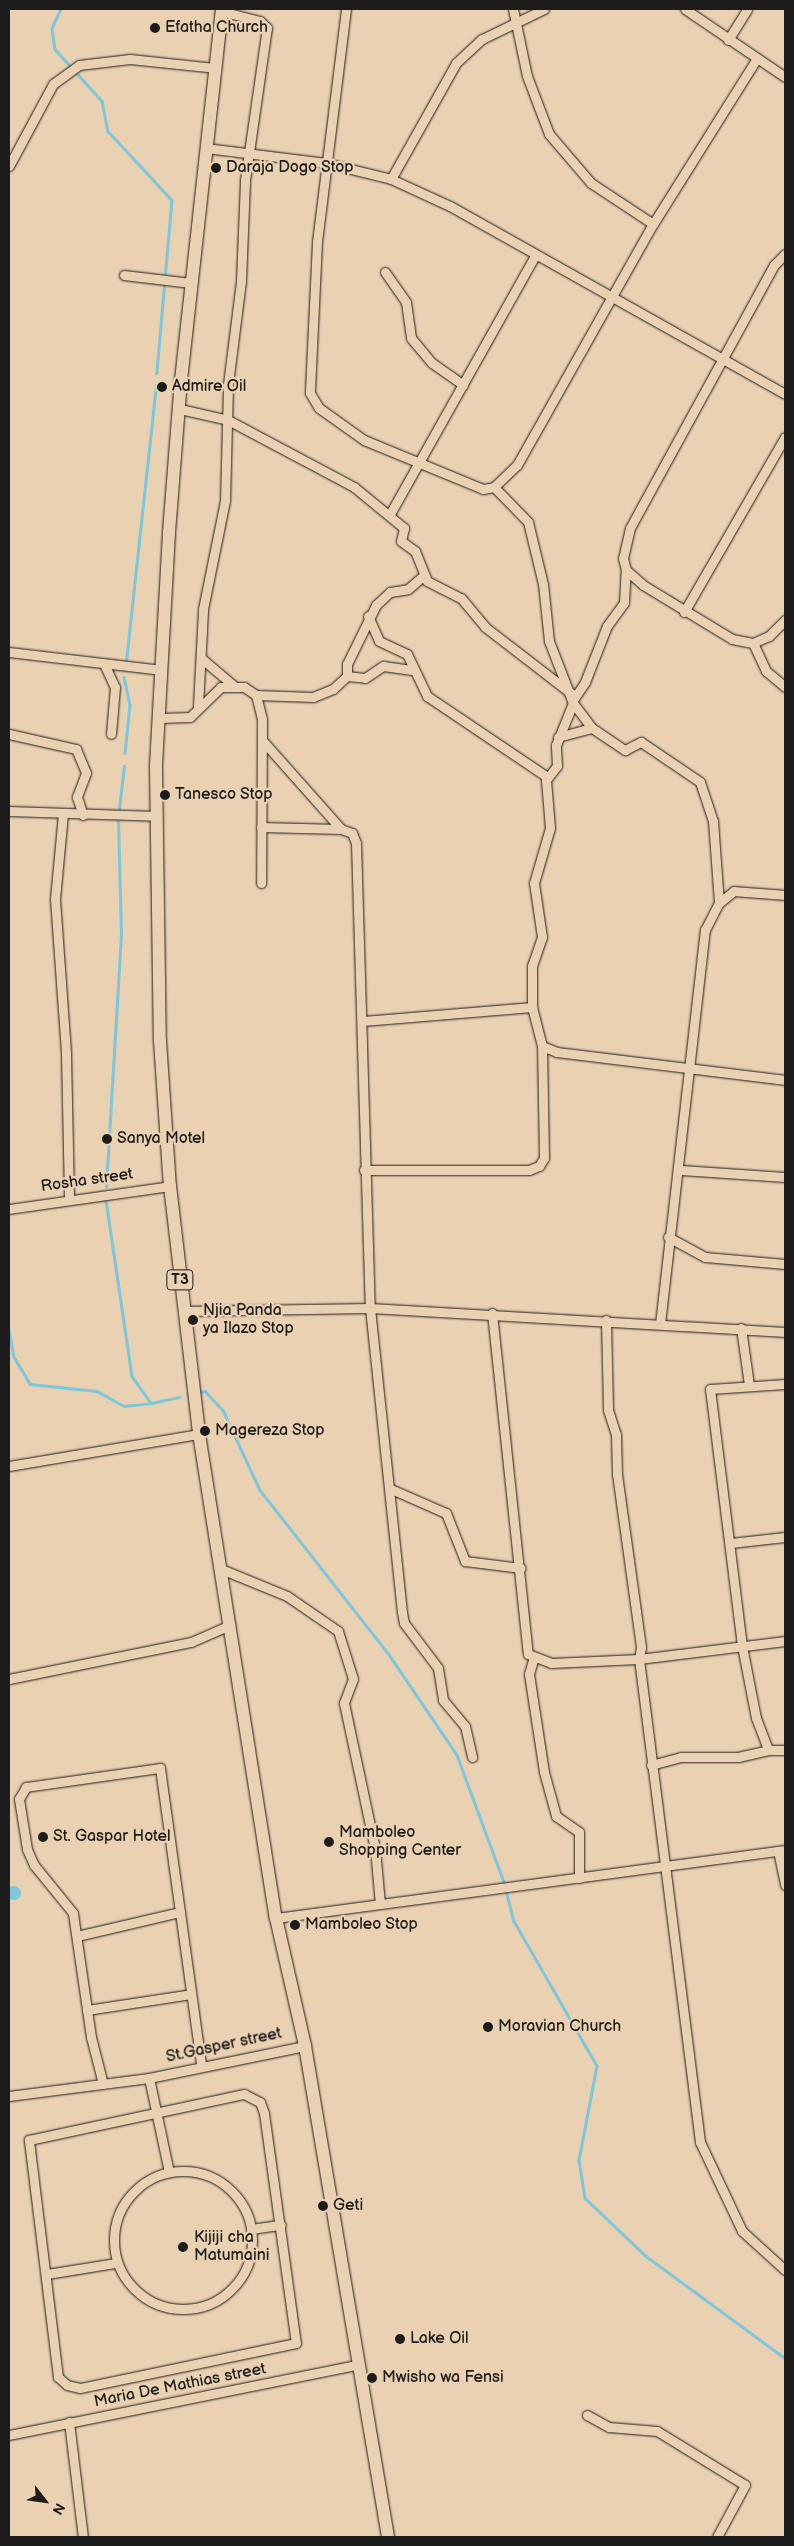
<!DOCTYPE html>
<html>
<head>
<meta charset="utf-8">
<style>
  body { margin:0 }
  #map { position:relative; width:794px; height:2546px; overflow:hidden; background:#ead1b2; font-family:"Balsamiq Sans",sans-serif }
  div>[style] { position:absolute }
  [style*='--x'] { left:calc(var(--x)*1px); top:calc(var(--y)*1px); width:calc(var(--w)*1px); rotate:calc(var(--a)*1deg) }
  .water>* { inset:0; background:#7cc7db }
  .round { border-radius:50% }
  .stream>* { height:2.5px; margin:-1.25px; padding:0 1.25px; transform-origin:1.25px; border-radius:1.25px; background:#7cc7db }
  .roads { filter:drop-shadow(0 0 1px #1c1c1c) drop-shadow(0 0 1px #1c1c1c) }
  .minor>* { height:9px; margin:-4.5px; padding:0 4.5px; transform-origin:4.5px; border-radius:4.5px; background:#ead1b2 }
  .minor>.ring { margin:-4.5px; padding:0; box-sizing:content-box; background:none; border:9px solid #ead1b2; border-radius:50% }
  .highway>* { height:12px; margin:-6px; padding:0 6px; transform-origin:6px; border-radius:6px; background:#ead1b2 }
  .dots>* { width:14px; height:14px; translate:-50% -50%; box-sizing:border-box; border:2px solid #ead1b2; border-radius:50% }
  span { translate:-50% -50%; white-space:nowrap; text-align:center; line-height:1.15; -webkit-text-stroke:4.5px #ead1b2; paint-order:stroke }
  .shield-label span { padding:1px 4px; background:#ead1b2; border:1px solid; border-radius:4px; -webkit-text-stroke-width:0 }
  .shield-label { font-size:15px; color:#1c1c1c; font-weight:700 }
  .poi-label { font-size:16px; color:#1c1c1c }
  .left { translate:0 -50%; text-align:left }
  .street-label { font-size:16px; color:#1c1c1c }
  .frame { position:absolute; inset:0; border:10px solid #1c1c1c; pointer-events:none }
  .north { position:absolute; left:20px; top:2476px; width:50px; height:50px; -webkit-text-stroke:4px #ead1b2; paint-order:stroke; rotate:120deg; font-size:14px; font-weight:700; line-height:20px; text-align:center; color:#1c1c1c }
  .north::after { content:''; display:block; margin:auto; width:18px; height:22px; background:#1c1c1c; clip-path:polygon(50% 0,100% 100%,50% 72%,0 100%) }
</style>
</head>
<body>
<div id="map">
  <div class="water">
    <i class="round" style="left:7px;top:1886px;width:14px;height:14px"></i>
  </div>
  <div class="stream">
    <i style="--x:61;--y:9;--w:21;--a:115"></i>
    <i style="--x:52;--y:28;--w:21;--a:82"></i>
    <i style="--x:55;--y:49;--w:70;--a:47.9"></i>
    <i style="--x:102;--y:101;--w:31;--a:79"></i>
    <i style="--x:108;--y:131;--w:94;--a:47.2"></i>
    <i style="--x:172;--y:200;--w:174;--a:95"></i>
    <i style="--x:126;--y:661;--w:277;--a:-83.8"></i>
    <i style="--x:124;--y:677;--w:29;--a:78"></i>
    <i style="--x:130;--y:705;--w:48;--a:95.9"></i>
    <i style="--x:119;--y:809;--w:43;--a:-83.4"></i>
    <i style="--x:106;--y:1187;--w:252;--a:-86.6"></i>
    <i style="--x:121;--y:935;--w:113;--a:-91.5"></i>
    <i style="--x:106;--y:1200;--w:178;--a:81.6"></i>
    <i style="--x:132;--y:1376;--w:33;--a:55"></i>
    <i style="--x:151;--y:1403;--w:29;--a:-12"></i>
    <i style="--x:9;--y:1329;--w:28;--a:80"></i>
    <i style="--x:14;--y:1357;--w:31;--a:59"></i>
    <i style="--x:30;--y:1384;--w:67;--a:6"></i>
    <i style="--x:97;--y:1391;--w:31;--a:29"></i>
    <i style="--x:124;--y:1406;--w:27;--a:-6"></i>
    <i style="--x:200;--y:1392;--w:5;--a:-11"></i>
    <i style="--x:205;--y:1391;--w:26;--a:47"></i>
    <i style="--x:223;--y:1410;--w:88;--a:65.2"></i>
    <i style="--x:260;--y:1490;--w:207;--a:51.9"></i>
    <i style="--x:388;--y:1653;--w:123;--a:55.9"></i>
    <i style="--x:457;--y:1755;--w:139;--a:69.7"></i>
    <i style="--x:506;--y:1890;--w:32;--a:76"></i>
    <i style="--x:514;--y:1921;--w:167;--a:60.2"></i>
    <i style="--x:597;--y:2066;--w:96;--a:100.8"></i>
    <i style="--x:579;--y:2160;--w:38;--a:81"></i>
    <i style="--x:585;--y:2198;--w:84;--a:43.6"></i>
    <i style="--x:646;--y:2256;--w:172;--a:36.3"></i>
  </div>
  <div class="roads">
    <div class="minor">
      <i style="--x:346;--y:9;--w:235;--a:97.1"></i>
      <i style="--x:317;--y:242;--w:151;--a:92.7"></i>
      <i style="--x:310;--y:393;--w:17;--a:59"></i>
      <i style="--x:319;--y:408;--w:55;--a:35.4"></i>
      <i style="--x:364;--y:440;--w:129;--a:22.4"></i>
      <i style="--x:483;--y:489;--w:11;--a:-10"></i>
      <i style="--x:494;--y:487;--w:32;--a:-44"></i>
      <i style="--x:517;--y:465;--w:277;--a:-60.6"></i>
      <i style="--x:653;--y:224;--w:194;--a:-57.9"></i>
      <i style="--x:513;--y:9;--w:68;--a:78.2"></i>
      <i style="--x:527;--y:76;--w:62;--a:69.2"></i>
      <i style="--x:549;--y:134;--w:65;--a:49.4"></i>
      <i style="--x:591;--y:183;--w:74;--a:33.5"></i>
      <i style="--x:685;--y:9;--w:121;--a:34.2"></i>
      <i style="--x:728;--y:40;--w:36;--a:-58"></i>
      <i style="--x:206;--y:148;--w:121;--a:7.1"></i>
      <i style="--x:326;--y:163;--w:67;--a:13.8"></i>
      <i style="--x:391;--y:179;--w:65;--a:24.6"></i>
      <i style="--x:450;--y:206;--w:384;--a:29.3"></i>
      <i style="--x:9;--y:166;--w:93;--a:-61.8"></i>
      <i style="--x:53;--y:84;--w:32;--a:-36"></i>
      <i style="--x:79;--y:65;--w:51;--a:-6.7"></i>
      <i style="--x:130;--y:59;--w:85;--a:6"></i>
      <i style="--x:391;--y:179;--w:133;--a:-60.7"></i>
      <i style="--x:456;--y:63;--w:35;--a:-43"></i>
      <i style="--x:482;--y:39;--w:69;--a:-25.8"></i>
      <i style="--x:785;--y:254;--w:16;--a:135"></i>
      <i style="--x:774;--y:265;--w:300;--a:118.7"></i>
      <i style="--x:630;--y:528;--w:31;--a:103"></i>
      <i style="--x:623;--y:558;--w:12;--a:76"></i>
      <i style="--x:626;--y:570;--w:23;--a:41"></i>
      <i style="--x:643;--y:585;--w:104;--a:31.2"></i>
      <i style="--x:732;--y:639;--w:21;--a:11"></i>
      <i style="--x:753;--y:643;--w:17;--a:-24"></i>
      <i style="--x:769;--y:636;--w:23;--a:-45"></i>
      <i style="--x:385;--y:272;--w:37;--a:55"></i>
      <i style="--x:406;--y:302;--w:36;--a:82"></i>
      <i style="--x:411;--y:338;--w:33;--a:50"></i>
      <i style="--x:432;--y:363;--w:38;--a:35"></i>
      <i style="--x:124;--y:275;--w:67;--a:6.8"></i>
      <i style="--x:180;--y:409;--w:49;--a:12.9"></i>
      <i style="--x:228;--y:420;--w:143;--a:28"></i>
      <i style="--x:354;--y:487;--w:65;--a:39.4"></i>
      <i style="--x:404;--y:528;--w:13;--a:103"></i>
      <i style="--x:401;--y:541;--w:17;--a:36"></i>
      <i style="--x:415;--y:551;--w:32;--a:68"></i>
      <i style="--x:427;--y:581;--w:38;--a:27"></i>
      <i style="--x:461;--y:598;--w:38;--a:50"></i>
      <i style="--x:485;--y:627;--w:110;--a:37.6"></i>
      <i style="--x:390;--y:514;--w:296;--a:-60.7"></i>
      <i style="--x:684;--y:612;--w:202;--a:-60"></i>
      <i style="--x:368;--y:616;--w:27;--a:66"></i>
      <i style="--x:379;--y:641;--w:31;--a:25"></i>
      <i style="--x:407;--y:654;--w:47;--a:64.5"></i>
      <i style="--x:427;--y:696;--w:145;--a:34"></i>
      <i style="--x:753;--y:643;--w:31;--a:65"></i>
      <i style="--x:766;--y:671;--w:25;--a:40"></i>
      <i style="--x:9;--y:652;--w:154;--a:6.7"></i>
      <i style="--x:201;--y:658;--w:42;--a:40.2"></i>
      <i style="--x:105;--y:666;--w:23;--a:65"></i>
      <i style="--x:115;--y:687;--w:47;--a:94.9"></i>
      <i style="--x:347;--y:676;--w:12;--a:-90"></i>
      <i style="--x:347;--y:664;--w:66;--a:-63.8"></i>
      <i style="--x:376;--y:605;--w:19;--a:-43"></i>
      <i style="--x:390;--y:592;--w:18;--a:-9"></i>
      <i style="--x:408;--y:589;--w:20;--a:-41"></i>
      <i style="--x:256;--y:695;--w:57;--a:2"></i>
      <i style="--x:313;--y:697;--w:22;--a:-22"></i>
      <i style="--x:333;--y:689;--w:19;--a:-43"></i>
      <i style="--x:347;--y:676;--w:18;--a:6"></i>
      <i style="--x:365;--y:678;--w:22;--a:-34"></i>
      <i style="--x:383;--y:666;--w:29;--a:8"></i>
      <i style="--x:573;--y:700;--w:22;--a:-56"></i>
      <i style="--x:585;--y:682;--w:60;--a:-68.6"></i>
      <i style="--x:607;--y:626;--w:29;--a:-54"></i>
      <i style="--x:624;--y:603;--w:33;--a:-87"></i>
      <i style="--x:573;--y:703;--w:31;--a:53"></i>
      <i style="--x:198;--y:706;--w:97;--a:-87"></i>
      <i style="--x:203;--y:609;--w:110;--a:-78.5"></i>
      <i style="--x:225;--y:501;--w:117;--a:-88.5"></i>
      <i style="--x:228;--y:384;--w:104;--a:-82.8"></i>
      <i style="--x:241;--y:281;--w:101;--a:-87.7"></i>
      <i style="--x:245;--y:180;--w:154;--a:-81.8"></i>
      <i style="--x:267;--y:28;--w:10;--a:-135"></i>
      <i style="--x:260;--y:21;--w:40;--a:-165.6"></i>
      <i style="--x:159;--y:718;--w:31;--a:-2"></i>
      <i style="--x:190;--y:717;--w:43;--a:-44.1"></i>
      <i style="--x:221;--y:687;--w:23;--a:0"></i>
      <i style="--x:244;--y:687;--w:14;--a:34"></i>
      <i style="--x:256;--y:695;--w:25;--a:76"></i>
      <i style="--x:262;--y:719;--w:164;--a:90.3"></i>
      <i style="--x:9;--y:734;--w:69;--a:12.6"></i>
      <i style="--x:76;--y:749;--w:26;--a:67"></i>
      <i style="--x:86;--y:773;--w:26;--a:111"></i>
      <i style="--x:77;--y:797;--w:19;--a:72"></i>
      <i style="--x:558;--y:737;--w:35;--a:-15"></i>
      <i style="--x:592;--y:728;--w:40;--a:34"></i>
      <i style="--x:625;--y:750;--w:18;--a:-27"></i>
      <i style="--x:641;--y:742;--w:71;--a:34.1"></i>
      <i style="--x:700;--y:782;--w:41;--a:71.6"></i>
      <i style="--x:713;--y:821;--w:82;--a:85.8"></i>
      <i style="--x:262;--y:740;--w:119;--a:48.4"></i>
      <i style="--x:9;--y:811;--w:147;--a:1.9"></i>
      <i style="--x:63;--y:814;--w:85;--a:95.4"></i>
      <i style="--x:55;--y:899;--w:155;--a:85.9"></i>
      <i style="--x:66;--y:1054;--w:144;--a:88.8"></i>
      <i style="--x:261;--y:827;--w:80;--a:1.4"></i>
      <i style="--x:341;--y:829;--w:12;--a:20"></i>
      <i style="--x:352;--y:833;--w:11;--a:68"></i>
      <i style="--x:356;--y:843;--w:465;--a:88.3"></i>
      <i style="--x:370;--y:1308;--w:306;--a:84"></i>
      <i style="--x:402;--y:1612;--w:11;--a:80"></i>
      <i style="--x:404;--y:1623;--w:56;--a:52.9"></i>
      <i style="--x:438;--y:1668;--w:32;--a:81"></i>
      <i style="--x:443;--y:1700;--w:34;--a:50"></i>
      <i style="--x:465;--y:1726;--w:32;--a:77"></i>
      <i style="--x:363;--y:1021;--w:170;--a:-4.7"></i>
      <i style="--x:542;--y:1046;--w:16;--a:22"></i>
      <i style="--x:557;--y:1052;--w:230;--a:7"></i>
      <i style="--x:364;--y:1170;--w:165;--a:0"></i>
      <i style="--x:529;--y:1170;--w:11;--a:-22"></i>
      <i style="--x:539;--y:1166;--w:9;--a:-58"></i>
      <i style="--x:544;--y:1158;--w:112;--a:-91"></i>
      <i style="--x:542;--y:1046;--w:40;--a:-104.4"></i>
      <i style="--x:532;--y:1007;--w:41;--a:-90"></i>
      <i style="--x:532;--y:966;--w:31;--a:-71"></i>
      <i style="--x:542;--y:937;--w:55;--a:-98.4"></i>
      <i style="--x:534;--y:883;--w:57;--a:-73.8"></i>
      <i style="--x:550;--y:828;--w:48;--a:-94.8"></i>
      <i style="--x:546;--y:780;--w:18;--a:-52"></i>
      <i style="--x:557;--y:766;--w:21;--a:-93"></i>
      <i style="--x:556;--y:745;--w:45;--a:-68"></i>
      <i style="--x:573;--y:703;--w:66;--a:-111.2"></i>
      <i style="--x:549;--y:641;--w:57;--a:-96"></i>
      <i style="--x:543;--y:584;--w:64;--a:-103.6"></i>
      <i style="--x:528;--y:522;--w:49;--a:-134.2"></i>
      <i style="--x:681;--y:1170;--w:104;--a:3.9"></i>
      <i style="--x:9;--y:1209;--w:163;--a:-8.1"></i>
      <i style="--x:668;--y:1237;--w:42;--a:28.4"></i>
      <i style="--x:705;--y:1257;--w:80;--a:5"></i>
      <i style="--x:183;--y:1311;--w:187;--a:-0.9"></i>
      <i style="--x:370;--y:1308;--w:416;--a:3.3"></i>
      <i style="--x:492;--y:1313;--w:343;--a:84"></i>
      <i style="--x:528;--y:1654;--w:25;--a:21"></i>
      <i style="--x:551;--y:1663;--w:88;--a:-2.6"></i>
      <i style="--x:639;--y:1659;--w:487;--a:82.8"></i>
      <i style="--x:700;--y:2142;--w:98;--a:64.7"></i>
      <i style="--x:742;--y:2231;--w:58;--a:42.2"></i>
      <i style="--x:606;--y:1320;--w:90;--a:88.7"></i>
      <i style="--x:608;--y:1410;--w:25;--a:72"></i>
      <i style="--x:616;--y:1434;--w:40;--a:88.6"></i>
      <i style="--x:617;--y:1474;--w:175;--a:82.1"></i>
      <i style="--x:641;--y:1647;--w:12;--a:99"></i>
      <i style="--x:639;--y:1659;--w:147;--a:-7"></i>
      <i style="--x:660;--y:1324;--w:397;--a:-83.5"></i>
      <i style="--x:705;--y:930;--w:30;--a:-63"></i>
      <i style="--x:719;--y:903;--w:19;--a:-39"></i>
      <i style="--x:734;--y:891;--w:51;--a:4.5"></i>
      <i style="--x:741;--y:1328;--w:58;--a:82"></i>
      <i style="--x:785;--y:1384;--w:75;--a:176.2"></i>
      <i style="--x:710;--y:1389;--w:259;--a:82.9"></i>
      <i style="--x:742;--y:1646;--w:73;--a:79"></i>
      <i style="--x:756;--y:1718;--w:34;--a:69"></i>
      <i style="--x:768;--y:1750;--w:17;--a:0"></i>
      <i style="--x:9;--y:1466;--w:193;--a:-9.6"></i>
      <i style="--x:391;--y:1489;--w:60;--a:23.6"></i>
      <i style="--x:446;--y:1513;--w:52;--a:68.4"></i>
      <i style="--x:465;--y:1561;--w:56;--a:7.1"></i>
      <i style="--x:731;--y:1543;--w:54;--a:-6.3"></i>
      <i style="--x:221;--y:1569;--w:71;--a:22.2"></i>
      <i style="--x:287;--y:1596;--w:62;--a:34.5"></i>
      <i style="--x:338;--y:1631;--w:50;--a:72.6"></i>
      <i style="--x:353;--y:1679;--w:26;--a:111"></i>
      <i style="--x:344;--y:1703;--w:149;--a:78"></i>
      <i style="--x:375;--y:1849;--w:55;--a:84.8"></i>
      <i style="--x:533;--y:1660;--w:15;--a:106"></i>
      <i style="--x:529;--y:1674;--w:99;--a:81.3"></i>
      <i style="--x:544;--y:1772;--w:46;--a:74.7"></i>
      <i style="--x:556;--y:1816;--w:28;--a:35"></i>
      <i style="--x:579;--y:1832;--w:46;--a:90"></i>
      <i style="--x:9;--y:1679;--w:186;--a:-11.5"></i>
      <i style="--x:191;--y:1642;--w:43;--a:-23.6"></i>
      <i style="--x:651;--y:1765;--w:31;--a:-15"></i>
      <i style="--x:681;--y:1757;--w:57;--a:0"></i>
      <i style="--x:738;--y:1757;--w:31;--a:-13"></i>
      <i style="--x:778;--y:1851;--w:35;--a:78"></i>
      <i style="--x:276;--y:1918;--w:514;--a:-7.61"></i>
      <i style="--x:77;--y:1936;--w:106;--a:-13.1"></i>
      <i style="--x:87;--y:2010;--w:105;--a:-8.7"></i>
      <i style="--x:149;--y:2078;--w:96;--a:78"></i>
      <i style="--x:103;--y:2084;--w:49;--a:-104.3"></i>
      <i style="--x:91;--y:2037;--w:125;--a:-98.3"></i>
      <i style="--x:73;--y:1913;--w:62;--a:-129.1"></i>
      <i style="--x:34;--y:1865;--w:17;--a:-114"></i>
      <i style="--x:27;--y:1849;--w:51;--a:-99.1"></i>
      <i style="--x:19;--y:1799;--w:14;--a:-60"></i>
      <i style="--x:26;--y:1787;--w:135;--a:-8.1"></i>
      <i style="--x:160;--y:1768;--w:299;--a:82.1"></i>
      <i style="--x:244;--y:2094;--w:18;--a:27"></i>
      <i style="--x:260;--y:2102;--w:12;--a:70"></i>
      <i style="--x:264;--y:2113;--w:232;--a:82.1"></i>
      <i style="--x:296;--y:2343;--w:221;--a:168.2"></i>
      <i style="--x:80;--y:2388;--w:13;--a:-167"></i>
      <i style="--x:67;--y:2385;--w:12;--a:-138"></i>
      <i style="--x:58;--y:2377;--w:239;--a:-97"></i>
      <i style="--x:29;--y:2140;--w:220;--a:-12.1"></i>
      <i style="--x:9;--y:2096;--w:141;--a:-7.3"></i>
      <i style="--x:149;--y:2078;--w:159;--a:-11.6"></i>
      <i class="ring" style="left:114px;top:2171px;width:129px;height:129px"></i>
      <i style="--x:251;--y:2229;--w:30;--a:-8"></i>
      <i style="--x:47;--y:2274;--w:70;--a:-9.1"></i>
      <i style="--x:587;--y:2415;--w:25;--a:29"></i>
      <i style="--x:609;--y:2427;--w:48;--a:4.8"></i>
      <i style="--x:657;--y:2431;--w:103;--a:31.5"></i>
      <i style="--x:745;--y:2485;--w:59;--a:118.3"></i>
      <i style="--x:69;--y:2422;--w:116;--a:83.1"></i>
      <i style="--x:9;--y:2435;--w:355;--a:-11.4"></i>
    </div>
    <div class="highway">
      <i style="--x:222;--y:9;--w:373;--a:96.3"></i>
      <i style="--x:181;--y:380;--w:153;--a:94.5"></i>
      <i style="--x:169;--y:533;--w:233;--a:93.2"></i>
      <i style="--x:156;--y:766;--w:275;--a:89.2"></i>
      <i style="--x:160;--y:1041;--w:145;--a:86.1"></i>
      <i style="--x:170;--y:1186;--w:250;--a:83.3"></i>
      <i style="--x:199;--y:1434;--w:490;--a:81"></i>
      <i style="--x:276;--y:1918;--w:131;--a:77.2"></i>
      <i style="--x:305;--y:2046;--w:498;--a:80.4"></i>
    </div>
  </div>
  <div class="dots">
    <i style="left:155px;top:28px;background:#1c1c1c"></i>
    <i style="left:216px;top:168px;background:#1c1c1c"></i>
    <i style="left:162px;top:387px;background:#1c1c1c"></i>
    <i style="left:165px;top:795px;background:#1c1c1c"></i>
    <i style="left:107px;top:1139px;background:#1c1c1c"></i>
    <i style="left:193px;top:1320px;background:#1c1c1c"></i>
    <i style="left:205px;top:1431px;background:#1c1c1c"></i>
    <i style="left:43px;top:1837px;background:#1c1c1c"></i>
    <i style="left:329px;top:1842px;background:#1c1c1c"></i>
    <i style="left:295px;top:1925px;background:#1c1c1c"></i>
    <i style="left:488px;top:2027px;background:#1c1c1c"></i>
    <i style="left:323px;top:2206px;background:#1c1c1c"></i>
    <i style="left:183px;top:2247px;background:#1c1c1c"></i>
    <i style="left:400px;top:2339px;background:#1c1c1c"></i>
    <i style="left:372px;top:2378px;background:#1c1c1c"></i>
  </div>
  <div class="shield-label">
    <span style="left:180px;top:1280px">T3</span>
  </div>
  <div class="poi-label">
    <span class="left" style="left:165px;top:28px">Efatha Church</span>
    <span class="left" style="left:226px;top:168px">Daraja Dogo Stop</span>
    <span class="left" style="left:172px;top:387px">Admire Oil</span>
    <span class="left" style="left:175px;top:795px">Tanesco Stop</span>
    <span class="left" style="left:117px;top:1139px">Sanya Motel</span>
    <span class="left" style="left:203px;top:1320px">Njia Panda<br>ya Ilazo Stop</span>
    <span class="left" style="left:215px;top:1431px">Magereza Stop</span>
    <span class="left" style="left:339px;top:1842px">Mamboleo<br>Shopping Center</span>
    <span class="left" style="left:53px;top:1837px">St. Gaspar Hotel</span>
    <span class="left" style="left:305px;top:1925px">Mamboleo Stop</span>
    <span class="left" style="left:498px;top:2027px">Moravian Church</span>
    <span class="left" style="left:333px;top:2206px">Geti</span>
    <span class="left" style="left:194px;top:2247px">Kijiji cha<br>Matumaini</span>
    <span class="left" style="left:410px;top:2339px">Lake Oil</span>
    <span class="left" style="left:382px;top:2378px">Mwisho wa Fensi</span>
  </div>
  <div class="street-label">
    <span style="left:87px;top:1181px;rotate:-8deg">Rosha street</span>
    <span style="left:224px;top:2046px;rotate:-12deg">St.Gasper street</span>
    <span style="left:180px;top:2386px;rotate:-11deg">Maria De Mathias street</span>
  </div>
  <div class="frame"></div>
  <div class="north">N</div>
</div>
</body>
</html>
